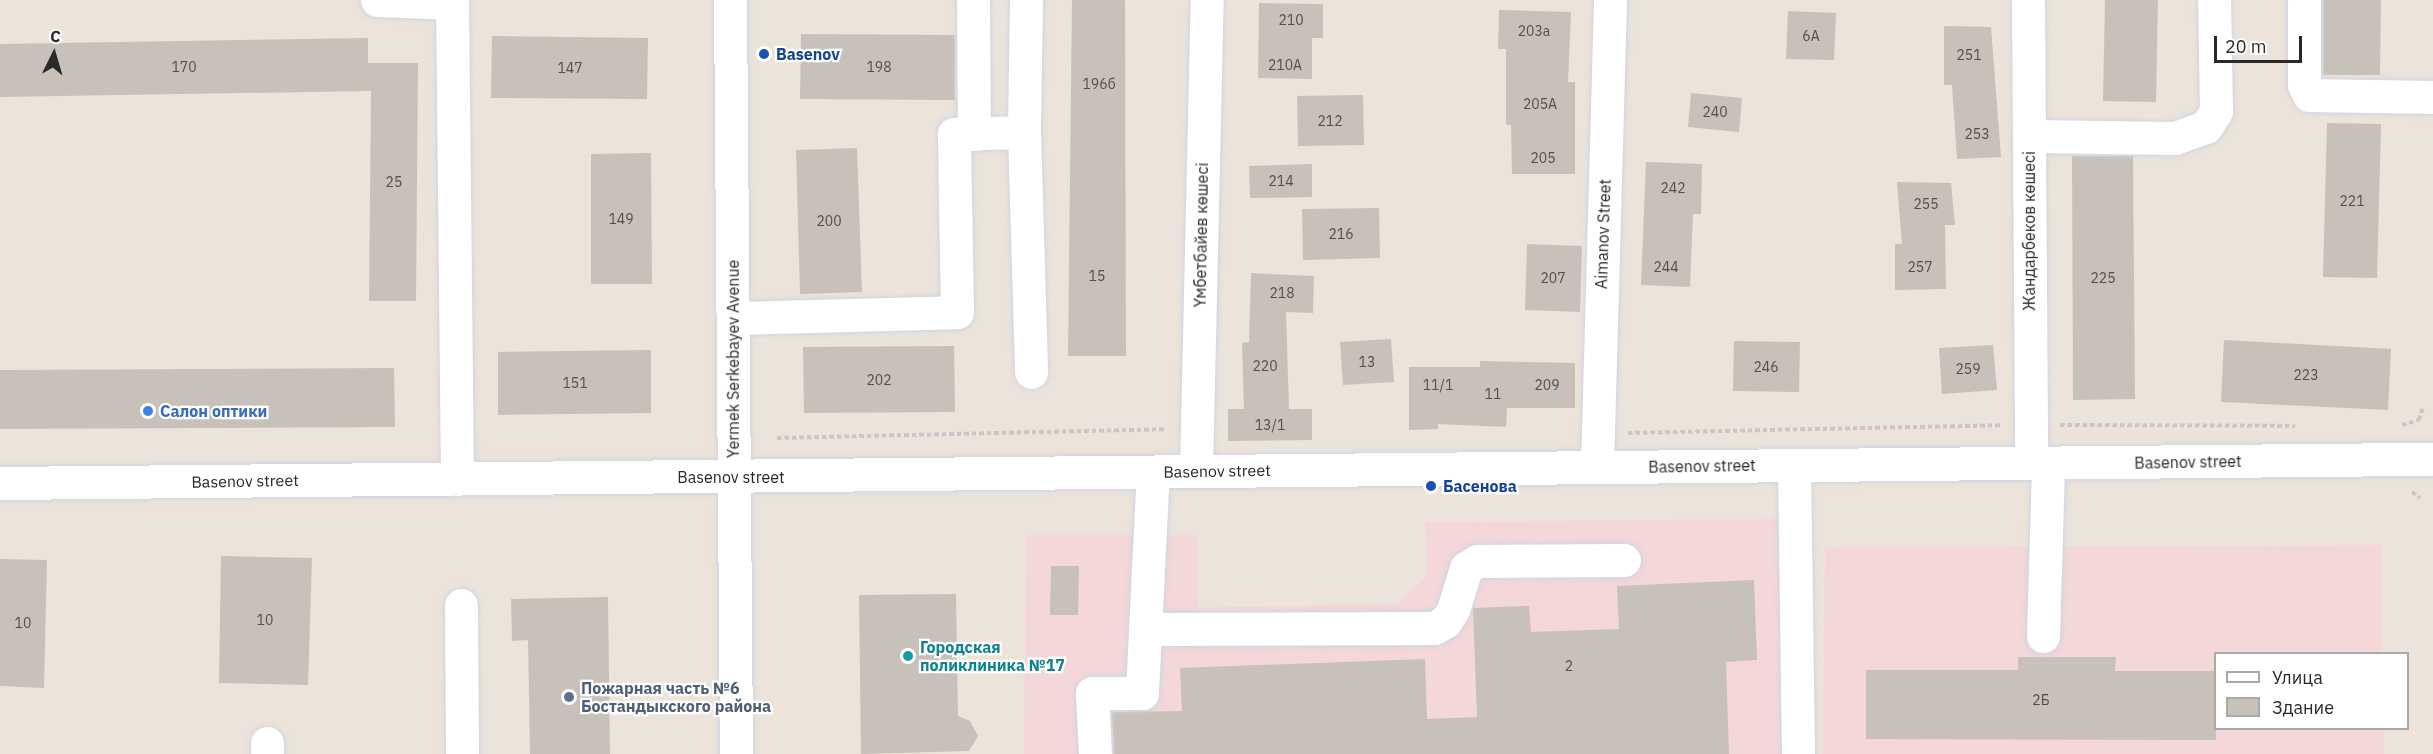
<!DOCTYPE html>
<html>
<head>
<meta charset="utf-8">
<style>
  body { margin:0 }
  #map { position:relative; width:2433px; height:754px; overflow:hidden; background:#ece4da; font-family:"IBM Plex Sans",sans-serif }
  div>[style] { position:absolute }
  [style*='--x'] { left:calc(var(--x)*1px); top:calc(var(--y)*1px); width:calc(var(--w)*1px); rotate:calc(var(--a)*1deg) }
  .medical>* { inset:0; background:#f3d7d9 }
  .building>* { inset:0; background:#c7c1ba }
  .path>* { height:4px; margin-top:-2px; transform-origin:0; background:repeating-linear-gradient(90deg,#c7c7c7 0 4.5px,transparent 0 7.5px) }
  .roads { filter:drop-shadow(0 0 2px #d0d4e2) drop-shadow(0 0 2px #d0d4e2) }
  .minor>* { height:33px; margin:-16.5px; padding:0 16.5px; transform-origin:16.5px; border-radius:16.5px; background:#fff }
  .dots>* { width:16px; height:16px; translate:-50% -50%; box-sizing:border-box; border:3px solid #fff; border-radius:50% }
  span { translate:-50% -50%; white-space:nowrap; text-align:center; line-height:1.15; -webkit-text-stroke:4.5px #fff; paint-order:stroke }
  .number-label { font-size:14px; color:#504f4d }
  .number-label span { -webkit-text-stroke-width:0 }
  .transit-label { font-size:16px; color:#164399; font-weight:700 }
  .left { translate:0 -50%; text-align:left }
  .street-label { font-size:16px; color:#292929 }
  .shop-label { font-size:16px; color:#366cbe; font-weight:700 }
  .culture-label { font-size:16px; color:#0d838f; font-weight:700 }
  .service-label { font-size:16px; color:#4e5e75; font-weight:700 }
  .legend { position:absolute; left:2214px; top:652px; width:195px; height:78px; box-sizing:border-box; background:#fff; border:2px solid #a9a9a9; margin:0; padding:8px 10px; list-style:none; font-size:18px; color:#292929 }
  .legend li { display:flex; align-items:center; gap:12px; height:30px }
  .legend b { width:30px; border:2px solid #a9a9a9 }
  .north { position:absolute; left:24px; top:24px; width:60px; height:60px; -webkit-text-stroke:4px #fff; paint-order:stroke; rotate:5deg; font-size:16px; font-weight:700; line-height:24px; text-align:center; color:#292929 }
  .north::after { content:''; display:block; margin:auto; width:21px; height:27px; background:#292929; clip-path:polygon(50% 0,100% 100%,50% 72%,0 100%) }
  .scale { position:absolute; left:2214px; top:36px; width:88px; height:27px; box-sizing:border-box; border:3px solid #292929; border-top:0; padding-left:8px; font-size:18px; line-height:21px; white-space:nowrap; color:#292929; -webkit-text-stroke:4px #fff; paint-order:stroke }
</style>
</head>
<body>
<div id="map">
  <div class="medical">
    <i style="clip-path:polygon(1786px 519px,1787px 754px,1024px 754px,1026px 535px,1197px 535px,1198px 608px,1398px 603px,1427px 575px,1425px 522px)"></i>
    <i style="clip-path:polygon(2381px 545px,2382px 653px,2216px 654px,2216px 728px,2383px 729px,2384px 754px,1823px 754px,1825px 548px)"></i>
  </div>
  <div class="building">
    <i style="clip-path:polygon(1072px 0,1125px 0,1126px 356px,1068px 356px)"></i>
    <i style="clip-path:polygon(2105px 0,2158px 0,2156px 102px,2103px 101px)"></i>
    <i style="clip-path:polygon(2323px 0,2381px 0,2380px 75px,2323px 75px)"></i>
    <i style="clip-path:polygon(1259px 3px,1323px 4px,1323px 38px,1312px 38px,1312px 79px,1258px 78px)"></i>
    <i style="clip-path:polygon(1499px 10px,1571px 12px,1568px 82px,1575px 82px,1575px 174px,1512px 174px,1511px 125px,1506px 125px,1506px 49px,1498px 49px)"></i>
    <i style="clip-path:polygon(1788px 11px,1836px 13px,1834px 60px,1786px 59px)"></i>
    <i style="clip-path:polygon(1944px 26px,1991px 27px,2001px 157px,1957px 159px,1952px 85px,1944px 85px)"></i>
    <i style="clip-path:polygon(801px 34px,955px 35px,955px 100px,800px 99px)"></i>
    <i style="clip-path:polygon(492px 36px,648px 38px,647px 99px,491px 98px)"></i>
    <i style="clip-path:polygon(368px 38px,368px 63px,418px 63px,416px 301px,369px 301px,371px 91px,0 97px,0 44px)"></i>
    <i style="clip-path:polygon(1691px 93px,1742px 98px,1739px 132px,1688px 127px)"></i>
    <i style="clip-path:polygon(1363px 95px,1364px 145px,1298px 146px,1297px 96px)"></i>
    <i style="clip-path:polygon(2327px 123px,2381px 124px,2377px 278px,2323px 277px)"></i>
    <i style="clip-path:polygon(857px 148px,862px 292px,800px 294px,796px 150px)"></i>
    <i style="clip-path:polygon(651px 153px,652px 284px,591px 284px,591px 154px)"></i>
    <i style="clip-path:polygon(2072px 156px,2133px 156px,2135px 399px,2073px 400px)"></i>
    <i style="clip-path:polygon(1646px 162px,1702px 164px,1701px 214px,1693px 214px,1690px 287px,1641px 285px)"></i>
    <i style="clip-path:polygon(1312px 164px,1312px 197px,1250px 198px,1249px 166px)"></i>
    <i style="clip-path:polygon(1897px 182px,1951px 183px,1955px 225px,1945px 225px,1946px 289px,1895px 290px,1895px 244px,1902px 244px)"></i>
    <i style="clip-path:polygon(1379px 208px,1380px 258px,1303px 260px,1302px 209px)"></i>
    <i style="clip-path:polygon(1527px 244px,1582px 246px,1580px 312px,1525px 310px)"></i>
    <i style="clip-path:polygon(1251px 273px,1314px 276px,1313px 313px,1286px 312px,1289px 409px,1312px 409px,1312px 440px,1228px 441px,1228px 409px,1244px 409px,1242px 343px,1249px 342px)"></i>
    <i style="clip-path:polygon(1391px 339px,1394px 382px,1343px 385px,1340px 342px)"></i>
    <i style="clip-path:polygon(2224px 340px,2391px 349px,2388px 410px,2221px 402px)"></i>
    <i style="clip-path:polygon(1734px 341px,1800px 342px,1799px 392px,1733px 391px)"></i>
    <i style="clip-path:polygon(1993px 345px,1997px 390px,1942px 394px,1939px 348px)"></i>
    <i style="clip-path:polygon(954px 346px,955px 412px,804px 413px,803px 347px)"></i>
    <i style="clip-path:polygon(651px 350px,651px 413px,498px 415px,498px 352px)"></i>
    <i style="clip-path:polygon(1480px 361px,1575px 363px,1575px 408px,1507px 408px,1506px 427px,1438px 424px,1438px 429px,1409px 430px,1409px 367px,1480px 367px)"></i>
    <i style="clip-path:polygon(394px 368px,395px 427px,0 429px,0 370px)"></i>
    <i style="clip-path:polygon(221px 556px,312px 558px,308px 685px,219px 683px)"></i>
    <i style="clip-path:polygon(0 559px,47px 560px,44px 688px,0 686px)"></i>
    <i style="clip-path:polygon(1051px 566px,1079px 566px,1078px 615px,1050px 615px)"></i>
    <i style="clip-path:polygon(1754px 580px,1757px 660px,1726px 662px,1729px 754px,1114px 754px,1112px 712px,1182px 711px,1180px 668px,1425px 659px,1427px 719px,1477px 717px,1473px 608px,1529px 606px,1531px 632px,1619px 629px,1617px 586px)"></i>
    <i style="clip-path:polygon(956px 594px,958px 716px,970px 721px,978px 736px,969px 751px,861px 754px,859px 595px)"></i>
    <i style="clip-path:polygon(608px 597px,610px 754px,530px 754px,528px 640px,512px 641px,511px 599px)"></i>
    <i style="clip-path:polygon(2018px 657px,2116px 657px,2115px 671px,2216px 671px,2216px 740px,1866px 739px,1866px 670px,2018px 670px)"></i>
  </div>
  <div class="path">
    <i style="--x:2060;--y:425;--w:235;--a:0.2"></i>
    <i style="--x:2402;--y:425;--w:18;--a:-16"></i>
    <i style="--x:2419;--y:420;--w:14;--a:-73"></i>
    <i style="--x:1628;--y:433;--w:373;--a:-1.2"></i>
    <i style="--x:777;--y:438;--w:389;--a:-1.3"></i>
    <i style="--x:2412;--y:492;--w:10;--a:37"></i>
  </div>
  <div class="roads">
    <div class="minor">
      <i style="--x:377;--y:0;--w:75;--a:2.3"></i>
      <i style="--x:452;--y:0;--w:479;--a:89.4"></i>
      <i style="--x:730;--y:0;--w:754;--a:89.54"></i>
      <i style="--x:973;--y:0;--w:134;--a:89.6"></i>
      <i style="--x:1026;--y:0;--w:132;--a:90.9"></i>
      <i style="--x:1024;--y:132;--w:240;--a:88.3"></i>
      <i style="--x:2028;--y:0;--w:463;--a:89.6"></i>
      <i style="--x:2304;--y:0;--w:85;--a:90"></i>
      <i style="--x:2304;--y:85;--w:11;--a:63"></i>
      <i style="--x:2309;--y:95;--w:124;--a:0.9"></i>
      <i style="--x:2029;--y:136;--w:146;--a:0.8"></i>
      <i style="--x:2175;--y:138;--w:33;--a:-20"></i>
      <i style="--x:2206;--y:127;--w:19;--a:-58"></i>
      <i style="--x:2216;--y:111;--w:111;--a:-91"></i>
      <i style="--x:733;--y:318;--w:224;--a:-1.5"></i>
      <i style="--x:957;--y:312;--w:178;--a:-91"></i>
      <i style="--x:954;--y:134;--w:70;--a:-1.6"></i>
      <i style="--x:1794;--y:465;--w:289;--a:89.2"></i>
      <i style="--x:1597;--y:467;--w:467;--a:-88.4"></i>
      <i style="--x:1196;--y:471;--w:471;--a:-88.7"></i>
      <i style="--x:0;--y:483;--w:2433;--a:-0.57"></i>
      <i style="--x:461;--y:605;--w:149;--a:89.6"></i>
      <i style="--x:1147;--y:629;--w:287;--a:-0.2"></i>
      <i style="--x:1434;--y:628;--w:13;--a:-29"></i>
      <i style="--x:1445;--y:622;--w:14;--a:-56"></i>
      <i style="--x:1453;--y:610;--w:44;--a:-72.8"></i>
      <i style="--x:1466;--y:568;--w:13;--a:-32"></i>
      <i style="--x:1477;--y:561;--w:147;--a:-0.4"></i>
      <i style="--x:2043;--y:636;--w:173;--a:-88.3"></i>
      <i style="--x:267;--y:743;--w:11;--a:90"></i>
      <i style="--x:1095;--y:754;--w:61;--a:-92.8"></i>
      <i style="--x:1092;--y:693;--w:50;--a:0"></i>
      <i style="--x:1142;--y:693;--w:221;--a:-87.2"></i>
    </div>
  </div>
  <div class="dots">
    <i style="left:764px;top:54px;background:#1a4fb4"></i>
    <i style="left:148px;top:411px;background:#3f7fe0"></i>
    <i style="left:1431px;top:486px;background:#1a4fb4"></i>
    <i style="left:908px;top:656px;background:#0f9aa8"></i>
    <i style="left:569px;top:697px;background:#5c6f8a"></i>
  </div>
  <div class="number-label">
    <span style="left:1291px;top:20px">210</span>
    <span style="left:1534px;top:31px">203а</span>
    <span style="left:1811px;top:36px">6А</span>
    <span style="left:1969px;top:55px">251</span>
    <span style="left:1285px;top:65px">210А</span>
    <span style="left:184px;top:67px">170</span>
    <span style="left:879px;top:67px">198</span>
    <span style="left:570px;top:68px">147</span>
    <span style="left:1099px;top:84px">196б</span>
    <span style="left:1540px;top:104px">205А</span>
    <span style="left:1715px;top:112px">240</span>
    <span style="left:1330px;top:121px">212</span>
    <span style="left:1977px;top:134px">253</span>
    <span style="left:1543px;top:158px">205</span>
    <span style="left:1281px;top:181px">214</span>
    <span style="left:394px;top:182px">25</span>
    <span style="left:1673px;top:188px">242</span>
    <span style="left:2352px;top:201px">221</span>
    <span style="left:1926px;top:204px">255</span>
    <span style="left:621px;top:219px">149</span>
    <span style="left:829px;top:221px">200</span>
    <span style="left:1341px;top:234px">216</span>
    <span style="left:1666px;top:267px">244</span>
    <span style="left:1920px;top:267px">257</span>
    <span style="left:1097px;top:276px">15</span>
    <span style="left:1553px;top:278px">207</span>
    <span style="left:2103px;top:278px">225</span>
    <span style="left:1282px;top:293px">218</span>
    <span style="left:1367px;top:362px">13</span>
    <span style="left:1265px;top:366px">220</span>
    <span style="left:1766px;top:367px">246</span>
    <span style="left:1968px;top:369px">259</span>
    <span style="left:2306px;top:375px">223</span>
    <span style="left:879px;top:380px">202</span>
    <span style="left:575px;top:383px">151</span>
    <span style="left:1438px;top:385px">11/1</span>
    <span style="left:1547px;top:385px">209</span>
    <span style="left:1493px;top:394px">11</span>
    <span style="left:1270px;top:425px">13/1</span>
    <span style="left:265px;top:620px">10</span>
    <span style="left:23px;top:623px">10</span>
    <span style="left:1569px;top:666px">2</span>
    <span style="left:2041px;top:700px">2Б</span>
  </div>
  <div class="transit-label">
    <span class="left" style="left:776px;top:54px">Basenov</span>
    <span class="left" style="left:1443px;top:486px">Басенова</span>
  </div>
  <div class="street-label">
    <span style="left:2029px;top:231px;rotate:-90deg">Жандарбеков көшесі</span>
    <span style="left:1603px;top:234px;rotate:-88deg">Aimanov Street</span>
    <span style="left:1201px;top:235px;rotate:-89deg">Үмбетбайев көшесі</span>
    <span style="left:733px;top:359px;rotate:-90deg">Yermek Serkebayev Avenue</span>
    <span style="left:2188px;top:462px;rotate:-1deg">Basenov street</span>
    <span style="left:1702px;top:466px;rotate:-1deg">Basenov street</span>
    <span style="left:1217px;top:471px;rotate:-1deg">Basenov street</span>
    <span style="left:731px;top:477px">Basenov street</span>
    <span style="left:245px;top:481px;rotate:-1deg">Basenov street</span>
  </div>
  <div class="shop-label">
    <span class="left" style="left:160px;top:411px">Салон оптики</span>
  </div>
  <div class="culture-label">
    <span class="left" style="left:920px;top:656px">Городская<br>поликлиника №17</span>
  </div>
  <div class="service-label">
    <span class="left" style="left:581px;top:697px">Пожарная часть №6<br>Бостандыкского района</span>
  </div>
  <ul class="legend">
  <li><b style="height:8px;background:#fff"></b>Улица</li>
  <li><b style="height:16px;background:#c7c1ba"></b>Здание</li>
  </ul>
  <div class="north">С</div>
  <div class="scale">20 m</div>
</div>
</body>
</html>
